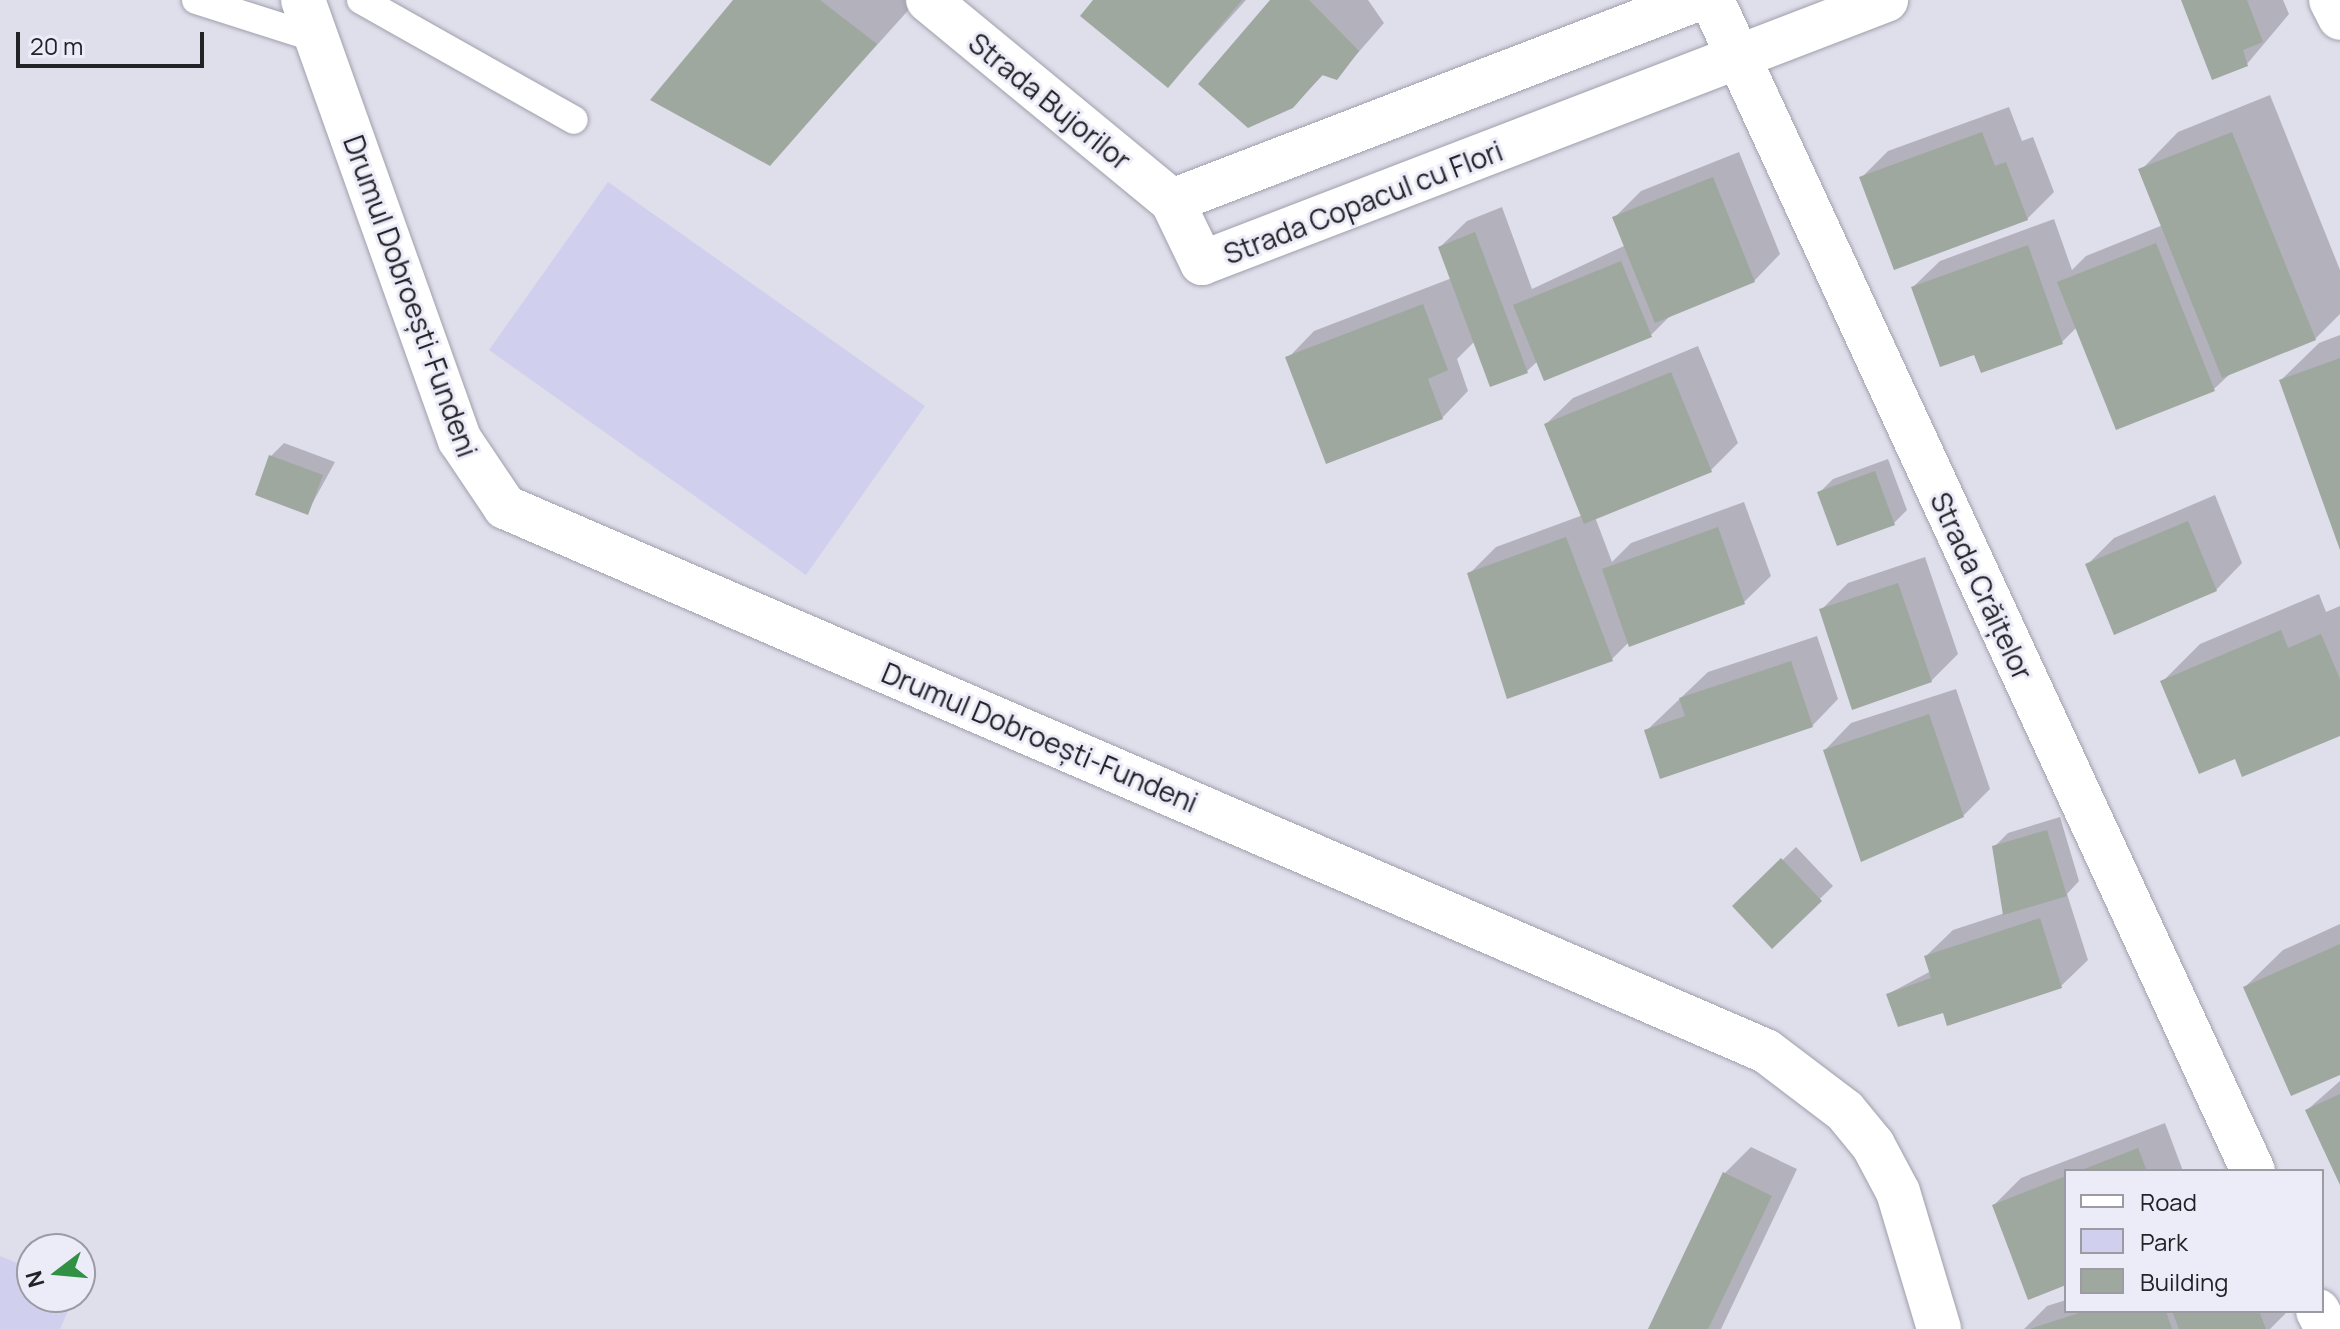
<!DOCTYPE html>
<html>
<head>
<meta charset="utf-8">
<style>
  body { margin:0 }
  #map { position:relative; width:2340px; height:1329px; overflow:hidden; background:#dfdeeb; font-family:Manrope,sans-serif }
  div>[style] { position:absolute }
  [style*='--x'] { left:calc(var(--x)*1px); top:calc(var(--y)*1px); width:calc(var(--w)*1px); rotate:calc(var(--a)*1deg) }
  .green>* { inset:0; background:#d1cfee }
  .shadow>* { inset:0; background:#0003 }
  .building>* { inset:0; background:#9ea89f }
  .roads { filter:drop-shadow(0 0 2px #a0a0ac) drop-shadow(0 0 2px #a0a0ac) }
  .service>* { height:28px; margin:-14px; padding:0 14px; transform-origin:14px; border-radius:14px; background:#fff }
  .minor>* { height:44px; margin:-22px; padding:0 22px; transform-origin:22px; border-radius:22px; background:#fff }
  .tertiary>* { height:44px; margin:-22px; padding:0 22px; transform-origin:22px; border-radius:22px; background:#fff }
  span { translate:-50% -50%; white-space:nowrap; text-align:center; line-height:1.15; -webkit-text-stroke:6px #ecebf8; paint-order:stroke }
  .street-label { font-size:28px; color:#232227 }
  .legend { position:absolute; left:2064px; top:1169px; width:260px; height:144px; box-sizing:border-box; background:#ecebf8; border:2px solid #9c9ba4; margin:0; padding:10px 14px; list-style:none; font-size:24px; color:#232227 }
  .legend li { display:flex; align-items:center; gap:16px; height:40px }
  .legend b { width:40px; border:2px solid #9c9ba4 }
  .north { position:absolute; left:16px; top:1233px; width:80px; height:80px; box-sizing:border-box; background:#ecebf8; border:2px solid #9c9ba4; border-radius:50%; rotate:254deg; font-size:22px; font-weight:700; line-height:32px; text-align:center; color:#232227 }
  .north::after { content:''; display:block; margin:auto; width:28px; height:36px; background:#309044; clip-path:polygon(50% 0,100% 100%,50% 72%,0 100%) }
  .scale { position:absolute; left:16px; top:32px; width:188px; height:36px; box-sizing:border-box; border:4px solid #232227; border-top:0; padding-left:10px; font-size:24px; line-height:28px; white-space:nowrap; color:#232227; -webkit-text-stroke:6px #ecebf8; paint-order:stroke }
</style>
</head>
<body>
<div id="map">
  <div class="green">
    <i style="clip-path:polygon(608px 182px,925px 406px,806px 575px,489px 350px)"></i>
    <i style="clip-path:polygon(0 1256px,32px 1269px,32px 1297px,74px 1297px,60px 1329px,0 1329px)"></i>
  </div>
  <div class="shadow">
    <i style="clip-path:polygon(736px 0,906px 0,913px 5px,770px 164px)"></i>
    <i style="clip-path:polygon(1096px 0,1246px 0,1168px 86px)"></i>
    <i style="clip-path:polygon(1272px 0,1368px 0,1384px 23px,1336px 78px,1324px 74px,1292px 107px)"></i>
    <i style="clip-path:polygon(2183px 0,2283px 0,2289px 14px,2247px 64px)"></i>
    <i style="clip-path:polygon(2270px 95px,2340px 270px,2340px 314px,2315px 339px,2231px 373px,2214px 389px,2077px 327px,2062px 342px,1975px 352px,1913px 287px,1940px 261px,2054px 219px,2072px 270px,2086px 256px,2163px 225px,2141px 170px,2178px 132px)"></i>
    <i style="clip-path:polygon(2009px 107px,2022px 141px,2033px 137px,2054px 192px,2027px 219px,1861px 178px,1888px 151px)"></i>
    <i style="clip-path:polygon(1739px 152px,1780px 254px,1754px 281px,1673px 313px,1651px 335px,1538px 361px,1527px 371px,1475px 341px,1457px 359px,1468px 391px,1442px 418px,1288px 358px,1314px 331px,1452px 278px,1440px 247px,1467px 221px,1502px 207px,1532px 289px,1626px 245px,1615px 217px,1641px 191px)"></i>
    <i style="clip-path:polygon(2340px 335px,2340px 546px,2281px 380px,2319px 343px)"></i>
    <i style="clip-path:polygon(1698px 346px,1738px 443px,1711px 470px,1595px 517px,1612px 562px,1631px 543px,1744px 502px,1771px 576px,1744px 602px,1630px 641px,1612px 659px,1470px 573px,1496px 547px,1583px 515px,1546px 424px,1573px 398px)"></i>
    <i style="clip-path:polygon(284px 443px,335px 462px,307px 513px,271px 456px)"></i>
    <i style="clip-path:polygon(1888px 459px,1907px 510px,1894px 523px,1819px 493px,1833px 479px)"></i>
    <i style="clip-path:polygon(2215px 495px,2242px 563px,2216px 590px,2087px 565px,2114px 538px)"></i>
    <i style="clip-path:polygon(1925px 557px,1958px 654px,1931px 681px,1821px 610px,1848px 583px)"></i>
    <i style="clip-path:polygon(2319px 594px,2326px 612px,2340px 606px,2340px 734px,2236px 756px,2163px 681px,2200px 644px)"></i>
    <i style="clip-path:polygon(1817px 636px,1838px 699px,1812px 726px,1646px 731px,1708px 672px)"></i>
    <i style="clip-path:polygon(1956px 689px,1990px 789px,1963px 816px,1825px 750px,1851px 723px)"></i>
    <i style="clip-path:polygon(2060px 817px,2079px 881px,2067px 894px,2088px 960px,2061px 986px,1944px 1009px,1888px 994px,1931px 971px,1926px 956px,1953px 930px,2005px 913px,1994px 847px,2008px 833px)"></i>
    <i style="clip-path:polygon(1796px 847px,1833px 886px,1772px 946px,1735px 906px)"></i>
    <i style="clip-path:polygon(2340px 924px,2340px 1073px,2245px 987px,2283px 950px)"></i>
    <i style="clip-path:polygon(2340px 1081px,2340px 1180px,2307px 1110px)"></i>
    <i style="clip-path:polygon(2165px 1123px,2183px 1171px,2066px 1171px,2066px 1283px,1994px 1205px,2021px 1178px)"></i>
    <i style="clip-path:polygon(1751px 1147px,1797px 1169px,1721px 1329px,1650px 1329px,1724px 1174px)"></i>
    <i style="clip-path:polygon(2066px 1300px,2066px 1311px,2288px 1311px,2270px 1329px,2024px 1329px,2047px 1306px)"></i>
  </div>
  <div class="building">
    <i style="clip-path:polygon(733px 0,820px 0,877px 44px,770px 166px,650px 100px)"></i>
    <i style="clip-path:polygon(1093px 0,1242px 0,1168px 88px,1080px 16px)"></i>
    <i style="clip-path:polygon(1270px 0,1309px 0,1359px 51px,1337px 80px,1322px 75px,1293px 108px,1248px 128px,1198px 84px)"></i>
    <i style="clip-path:polygon(2181px 0,2247px 0,2263px 42px,2243px 50px,2248px 66px,2212px 80px)"></i>
    <i style="clip-path:polygon(1982px 132px,1995px 166px,2006px 162px,2028px 220px,1894px 270px,1859px 177px)"></i>
    <i style="clip-path:polygon(2232px 132px,2316px 340px,2222px 378px,2138px 169px)"></i>
    <i style="clip-path:polygon(1713px 177px,1755px 282px,1655px 323px,1612px 217px)"></i>
    <i style="clip-path:polygon(1475px 232px,1528px 373px,1490px 387px,1438px 247px)"></i>
    <i style="clip-path:polygon(2156px 243px,2215px 391px,2116px 430px,2057px 282px)"></i>
    <i style="clip-path:polygon(2028px 245px,2063px 344px,1981px 373px,1974px 355px,1940px 367px,1911px 287px)"></i>
    <i style="clip-path:polygon(1621px 261px,1652px 337px,1544px 381px,1513px 305px)"></i>
    <i style="clip-path:polygon(1423px 304px,1448px 370px,1428px 379px,1443px 419px,1326px 464px,1285px 357px)"></i>
    <i style="clip-path:polygon(2340px 358px,2340px 550px,2279px 380px)"></i>
    <i style="clip-path:polygon(1671px 372px,1712px 472px,1584px 524px,1544px 424px)"></i>
    <i style="clip-path:polygon(269px 455px,323px 475px,308px 515px,255px 495px)"></i>
    <i style="clip-path:polygon(1875px 471px,1895px 525px,1837px 546px,1817px 492px)"></i>
    <i style="clip-path:polygon(2188px 521px,2217px 591px,2114px 635px,2085px 564px)"></i>
    <i style="clip-path:polygon(1718px 527px,1745px 604px,1629px 647px,1602px 569px)"></i>
    <i style="clip-path:polygon(1566px 537px,1613px 661px,1507px 699px,1467px 573px)"></i>
    <i style="clip-path:polygon(1898px 583px,1932px 682px,1852px 710px,1819px 609px)"></i>
    <i style="clip-path:polygon(2281px 630px,2288px 648px,2321px 634px,2340px 679px,2340px 736px,2242px 777px,2235px 759px,2199px 774px,2160px 681px)"></i>
    <i style="clip-path:polygon(1791px 661px,1813px 727px,1660px 779px,1644px 730px,1685px 716px,1679px 698px)"></i>
    <i style="clip-path:polygon(1929px 714px,1964px 817px,1861px 862px,1823px 750px)"></i>
    <i style="clip-path:polygon(2047px 830px,2067px 896px,2003px 915px,1992px 846px)"></i>
    <i style="clip-path:polygon(1781px 858px,1822px 901px,1772px 949px,1732px 906px)"></i>
    <i style="clip-path:polygon(2040px 918px,2062px 988px,1947px 1026px,1943px 1013px,1898px 1027px,1886px 994px,1931px 978px,1924px 956px)"></i>
    <i style="clip-path:polygon(2340px 944px,2340px 1075px,2291px 1096px,2243px 987px)"></i>
    <i style="clip-path:polygon(2340px 1094px,2340px 1185px,2305px 1110px)"></i>
    <i style="clip-path:polygon(2138px 1148px,2147px 1171px,2079px 1171px)"></i>
    <i style="clip-path:polygon(1723px 1172px,1772px 1196px,1708px 1329px,1648px 1329px)"></i>
    <i style="clip-path:polygon(2066px 1176px,2066px 1285px,2028px 1300px,1992px 1205px)"></i>
    <i style="clip-path:polygon(2085px 1311px,2166px 1311px,2172px 1329px,2030px 1329px)"></i>
    <i style="clip-path:polygon(2172px 1311px,2259px 1311px,2266px 1329px,2179px 1329px)"></i>
  </div>
  <div class="roads">
    <div class="service">
      <i style="--x:196;--y:0;--w:126;--a:17.6"></i>
      <i style="--x:361;--y:0;--w:244;--a:29.4"></i>
    </div>
    <div class="minor">
      <i style="--x:928;--y:0;--w:316;--a:39.5"></i>
      <i style="--x:1172;--y:201;--w:69;--a:64.2"></i>
      <i style="--x:1202;--y:263;--w:733;--a:-21.03"></i>
      <i style="--x:1712;--y:0;--w:1290;--a:65.2"></i>
      <i style="--x:2331;--y:0;--w:20;--a:63"></i>
      <i style="--x:1172;--y:201;--w:560;--a:-21.02"></i>
      <i style="--x:2318;--y:1311;--w:20;--a:63"></i>
    </div>
    <div class="tertiary">
      <i style="--x:303;--y:0;--w:467;--a:70.4"></i>
      <i style="--x:460;--y:440;--w:81;--a:56.1"></i>
      <i style="--x:505;--y:507;--w:1373;--a:23.34"></i>
      <i style="--x:1766;--y:1051;--w:99;--a:37.2"></i>
      <i style="--x:1845;--y:1111;--w:44;--a:50.5"></i>
      <i style="--x:1873;--y:1145;--w:53;--a:62"></i>
      <i style="--x:1898;--y:1192;--w:143;--a:73.3"></i>
    </div>
  </div>
  <div class="street-label">
    <span style="left:1050px;top:101px;rotate:39deg">Strada Bujorilor</span>
    <span style="left:1363px;top:202px;rotate:-21deg">Strada Copacul cu Flori</span>
    <span style="left:411px;top:296px;rotate:70deg">Drumul Dobroești-Fundeni</span>
    <span style="left:1982px;top:586px;rotate:65deg">Strada Crăițelor</span>
    <span style="left:1040px;top:737px;rotate:23deg">Drumul Dobroești-Fundeni</span>
  </div>
  <ul class="legend">
  <li><b style="height:10px;background:#fff"></b>Road</li>
  <li><b style="height:22px;background:#d1cfee"></b>Park</li>
  <li><b style="height:22px;background:#9ea89f"></b>Building</li>
  </ul>
  <div class="north">N</div>
  <div class="scale">20 m</div>
</div>
</body>
</html>
